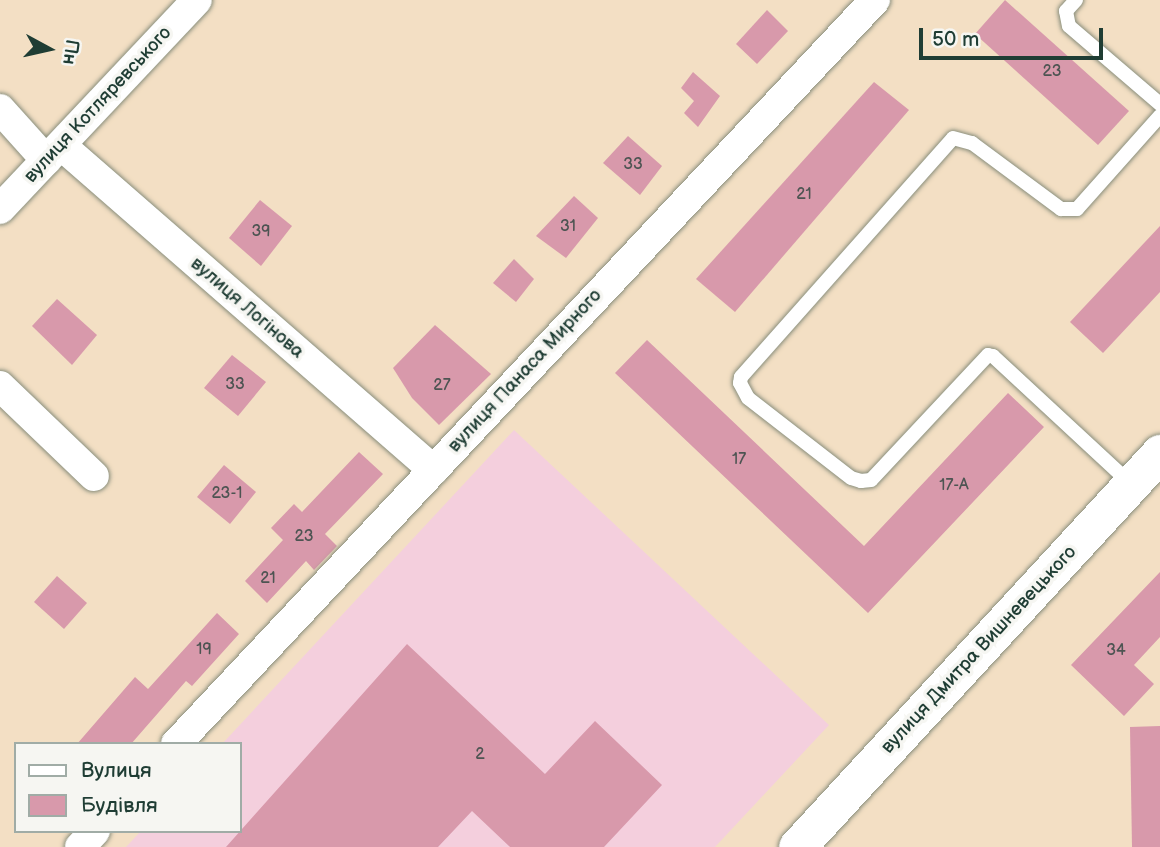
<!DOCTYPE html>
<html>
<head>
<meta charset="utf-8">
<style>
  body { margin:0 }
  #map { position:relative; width:1160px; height:847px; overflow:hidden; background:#f3dfc4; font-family:"Balsamiq Sans",sans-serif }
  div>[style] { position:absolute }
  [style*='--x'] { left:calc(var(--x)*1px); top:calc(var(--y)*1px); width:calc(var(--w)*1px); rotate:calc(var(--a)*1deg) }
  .built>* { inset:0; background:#f4cfdd }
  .building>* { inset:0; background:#d899ab }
  .roads { filter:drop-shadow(0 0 2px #898e7c) drop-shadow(0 0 2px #898e7c) }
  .service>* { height:14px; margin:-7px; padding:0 7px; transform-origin:7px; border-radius:7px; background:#fff }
  .minor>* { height:30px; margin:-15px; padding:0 15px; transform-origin:15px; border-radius:15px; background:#fff }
  .tertiary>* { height:37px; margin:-18.5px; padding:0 18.5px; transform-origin:18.5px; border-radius:18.5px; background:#fff }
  span { translate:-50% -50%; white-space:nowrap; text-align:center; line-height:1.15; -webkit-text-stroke:7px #f6f6f2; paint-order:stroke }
  .number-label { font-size:16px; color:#4d5452 }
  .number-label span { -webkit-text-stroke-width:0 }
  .street-label { font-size:19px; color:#1f3d34 }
  .legend { position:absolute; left:14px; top:742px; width:228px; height:91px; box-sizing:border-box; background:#f6f6f2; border:2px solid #a0aca6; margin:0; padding:9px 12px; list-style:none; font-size:21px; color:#1f3d34 }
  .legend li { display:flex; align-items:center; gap:14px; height:35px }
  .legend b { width:35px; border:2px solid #a0aca6 }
  .north { position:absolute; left:14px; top:14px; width:70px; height:70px; -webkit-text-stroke:5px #f6f6f2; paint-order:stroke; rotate:98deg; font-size:19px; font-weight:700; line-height:28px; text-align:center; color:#1f3d34 }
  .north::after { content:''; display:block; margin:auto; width:24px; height:32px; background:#1f3d34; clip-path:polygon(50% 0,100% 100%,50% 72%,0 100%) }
  .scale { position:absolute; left:919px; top:28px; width:184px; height:32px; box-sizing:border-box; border:4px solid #1f3d34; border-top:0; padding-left:9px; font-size:21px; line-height:24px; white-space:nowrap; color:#1f3d34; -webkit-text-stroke:5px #f6f6f2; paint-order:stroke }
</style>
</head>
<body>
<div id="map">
  <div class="built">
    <i style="clip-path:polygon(514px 430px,829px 725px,715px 847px,126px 847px,141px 831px,240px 831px,240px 744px,222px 744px)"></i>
  </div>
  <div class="building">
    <i style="clip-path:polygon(1005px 0,1129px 111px,1098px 145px,975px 34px)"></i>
    <i style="clip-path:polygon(767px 10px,788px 31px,757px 64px,736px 44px)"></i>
    <i style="clip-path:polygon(693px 72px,720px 96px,698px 127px,684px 113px,694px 101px,681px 88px)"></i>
    <i style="clip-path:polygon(874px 82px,909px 110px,735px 312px,696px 279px)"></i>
    <i style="clip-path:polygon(628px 136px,662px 166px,640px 195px,603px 163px)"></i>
    <i style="clip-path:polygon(574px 196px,598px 218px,566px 258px,536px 236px)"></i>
    <i style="clip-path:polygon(260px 200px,292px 226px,261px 266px,229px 238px)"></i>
    <i style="clip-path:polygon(1160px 226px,1160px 292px,1103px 353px,1070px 322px)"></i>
    <i style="clip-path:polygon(514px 259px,534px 279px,516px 302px,493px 283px)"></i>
    <i style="clip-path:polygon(57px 299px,97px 335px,72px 365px,32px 326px)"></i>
    <i style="clip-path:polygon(435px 325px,491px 374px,439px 425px,412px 398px,393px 368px)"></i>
    <i style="clip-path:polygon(647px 340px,864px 546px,1008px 393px,1044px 427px,868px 613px,615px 373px)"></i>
    <i style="clip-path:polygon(232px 355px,266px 382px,238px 416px,204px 388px)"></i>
    <i style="clip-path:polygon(359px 452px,383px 474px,325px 534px,337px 546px,314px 570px,306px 561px,267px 603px,245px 581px,283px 540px,271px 528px,294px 504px,302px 512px)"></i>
    <i style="clip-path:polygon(224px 465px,256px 492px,230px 524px,197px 497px)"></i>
    <i style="clip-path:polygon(1160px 572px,1160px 637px,1134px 665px,1154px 684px,1124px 716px,1071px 665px)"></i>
    <i style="clip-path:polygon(57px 576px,87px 603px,64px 629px,34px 602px)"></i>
    <i style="clip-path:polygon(217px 613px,239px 634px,192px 686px,186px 681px,131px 744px,77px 744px,135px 677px,148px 689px)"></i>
    <i style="clip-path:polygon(407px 644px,545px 774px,595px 721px,662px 785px,604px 847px,510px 847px,472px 811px,438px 847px,226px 847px)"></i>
    <i style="clip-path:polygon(1160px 726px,1160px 847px,1132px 847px,1130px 727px)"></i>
  </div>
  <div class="roads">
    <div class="service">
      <i style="--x:1076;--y:0;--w:15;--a:132"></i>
      <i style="--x:1066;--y:11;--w:15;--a:79"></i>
      <i style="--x:1069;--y:26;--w:120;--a:40.6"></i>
      <i style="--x:1130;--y:483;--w:187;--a:-137.2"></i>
      <i style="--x:993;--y:356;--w:5;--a:-169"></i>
      <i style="--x:988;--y:355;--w:171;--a:133.1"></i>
      <i style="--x:871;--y:480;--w:10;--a:174"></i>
      <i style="--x:861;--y:481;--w:10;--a:-163"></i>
      <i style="--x:851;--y:478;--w:130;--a:-142.2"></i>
      <i style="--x:748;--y:398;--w:17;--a:-118"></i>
      <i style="--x:740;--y:383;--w:6;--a:-81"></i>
      <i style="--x:741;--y:377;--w:319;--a:-48.4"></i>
      <i style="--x:953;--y:138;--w:20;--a:15"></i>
      <i style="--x:972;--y:143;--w:111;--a:36.6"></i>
      <i style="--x:1061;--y:209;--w:16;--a:0"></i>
      <i style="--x:1077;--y:209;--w:125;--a:-48.3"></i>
    </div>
    <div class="minor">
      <i style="--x:0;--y:109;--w:69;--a:48"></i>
      <i style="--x:62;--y:146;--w:493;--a:41.1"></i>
      <i style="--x:0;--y:209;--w:287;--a:-46.7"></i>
      <i style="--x:0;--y:386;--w:130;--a:43.8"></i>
      <i style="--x:176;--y:744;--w:1021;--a:-46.79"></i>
      <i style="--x:80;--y:847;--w:22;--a:-47"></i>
    </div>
    <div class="tertiary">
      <i style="--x:797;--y:847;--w:536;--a:-47.35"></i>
    </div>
  </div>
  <div class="number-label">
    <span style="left:1052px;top:72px">23</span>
    <span style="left:633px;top:165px">33</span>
    <span style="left:804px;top:195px">21</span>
    <span style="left:568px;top:227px">31</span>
    <span style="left:261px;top:232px">39</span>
    <span style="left:235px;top:385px">33</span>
    <span style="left:442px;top:386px">27</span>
    <span style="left:739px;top:460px">17</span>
    <span style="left:954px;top:486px">17-А</span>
    <span style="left:227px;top:494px">23-1</span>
    <span style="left:304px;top:537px">23</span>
    <span style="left:268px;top:579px">21</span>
    <span style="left:204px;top:650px">19</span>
    <span style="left:1116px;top:651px">34</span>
    <span style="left:480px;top:755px">2</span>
  </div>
  <div class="street-label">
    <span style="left:98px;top:105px;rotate:-47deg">вулиця Котляревського</span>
    <span style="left:247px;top:308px;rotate:41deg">вулиця Логінова</span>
    <span style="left:525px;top:371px;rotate:-47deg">вулиця Панаса Мирного</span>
    <span style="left:979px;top:650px;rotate:-47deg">вулиця Дмитра Вишневецького</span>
  </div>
  <ul class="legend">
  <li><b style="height:9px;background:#fff"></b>Вулиця</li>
  <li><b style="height:19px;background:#d899ab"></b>Будівля</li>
  </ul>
  <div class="north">Пн</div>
  <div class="scale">50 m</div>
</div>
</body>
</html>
